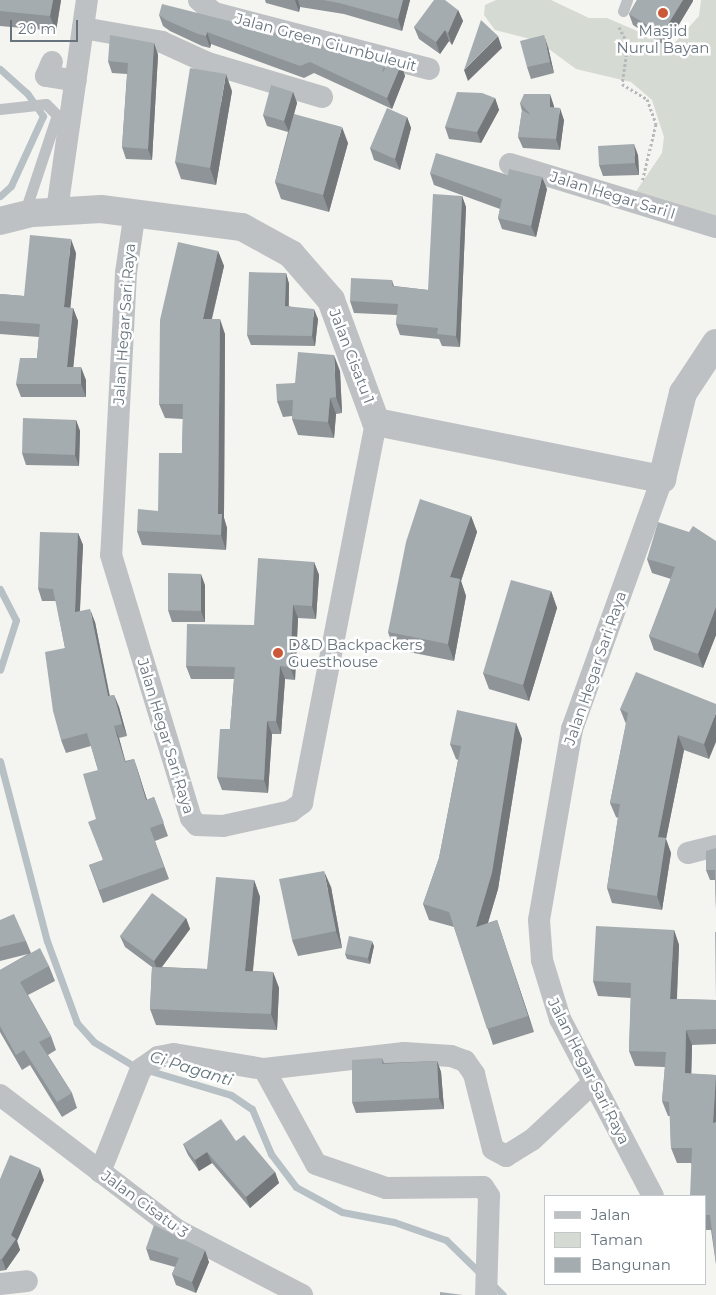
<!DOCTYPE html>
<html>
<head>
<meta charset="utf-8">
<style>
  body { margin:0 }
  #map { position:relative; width:716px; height:1295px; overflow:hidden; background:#f4f4f0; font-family:Montserrat,sans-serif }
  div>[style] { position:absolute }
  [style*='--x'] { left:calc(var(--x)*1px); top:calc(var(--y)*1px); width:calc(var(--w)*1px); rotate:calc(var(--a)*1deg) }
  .green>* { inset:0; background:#d5dad2 }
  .stream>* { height:7px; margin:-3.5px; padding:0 3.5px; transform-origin:3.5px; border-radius:3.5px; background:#b7c0c4 }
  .path>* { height:3px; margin-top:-1.5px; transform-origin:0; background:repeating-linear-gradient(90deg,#b7babc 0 2.5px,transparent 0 5px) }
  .service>* { height:11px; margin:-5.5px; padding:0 5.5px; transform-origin:5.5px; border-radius:5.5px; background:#bec1c4 }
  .minor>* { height:22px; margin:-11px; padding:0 11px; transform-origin:11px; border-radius:11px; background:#bec1c4 }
  .tertiary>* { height:28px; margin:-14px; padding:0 14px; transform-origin:14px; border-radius:14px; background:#bec1c4 }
  .wall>* { inset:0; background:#8e9497 }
  .shaded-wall>* { inset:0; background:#74787b }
  .building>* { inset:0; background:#a5acb0 }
  .dots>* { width:14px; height:14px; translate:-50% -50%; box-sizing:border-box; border:2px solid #fff; border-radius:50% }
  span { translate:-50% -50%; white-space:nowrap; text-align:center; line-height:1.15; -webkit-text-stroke:5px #fff; paint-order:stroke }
  .poi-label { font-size:15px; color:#67747e }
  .left { translate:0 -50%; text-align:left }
  .street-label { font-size:15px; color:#67747e }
  .water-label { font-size:16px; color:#63757b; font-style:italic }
  .legend { position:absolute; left:544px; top:1195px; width:162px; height:90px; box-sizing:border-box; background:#fff; border:1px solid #c2c7cb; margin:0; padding:6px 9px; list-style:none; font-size:15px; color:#67747e }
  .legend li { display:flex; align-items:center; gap:10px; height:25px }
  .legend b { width:25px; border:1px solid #c2c7cb }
  .scale { position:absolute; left:10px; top:20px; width:68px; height:22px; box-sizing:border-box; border:2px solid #67747e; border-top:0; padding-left:6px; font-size:15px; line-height:18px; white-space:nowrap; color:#67747e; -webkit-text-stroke:4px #fff; paint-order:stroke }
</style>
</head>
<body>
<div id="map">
  <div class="green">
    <i style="clip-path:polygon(496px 0,551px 0,589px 18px,607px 18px,672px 46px,699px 16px,701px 0,716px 0,716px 221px,635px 193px,662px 153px,664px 137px,652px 100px,631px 82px,576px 69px,538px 41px,495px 30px,484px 15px,485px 5px)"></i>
  </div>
  <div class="stream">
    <i style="--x:0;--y:69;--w:36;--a:42"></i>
    <i style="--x:27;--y:93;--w:28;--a:55"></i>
    <i style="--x:43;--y:116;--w:77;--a:114.6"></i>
    <i style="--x:11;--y:186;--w:15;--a:138"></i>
    <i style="--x:0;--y:589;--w:35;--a:63"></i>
    <i style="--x:16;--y:620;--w:52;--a:107.7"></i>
    <i style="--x:0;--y:761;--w:186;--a:75.4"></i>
    <i style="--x:47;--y:941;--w:87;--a:69.9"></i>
    <i style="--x:77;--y:1023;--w:25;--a:48"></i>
    <i style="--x:94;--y:1042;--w:47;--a:31"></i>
    <i style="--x:134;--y:1066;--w:101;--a:16.6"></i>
    <i style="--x:231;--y:1095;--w:25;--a:34"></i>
    <i style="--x:252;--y:1109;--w:49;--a:67.1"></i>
    <i style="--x:271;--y:1154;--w:41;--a:52.9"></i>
    <i style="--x:296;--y:1187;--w:52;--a:28.5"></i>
    <i style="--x:342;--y:1212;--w:53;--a:10.9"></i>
    <i style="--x:394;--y:1222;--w:55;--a:19.1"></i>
    <i style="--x:446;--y:1240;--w:49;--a:44.2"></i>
    <i style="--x:491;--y:1283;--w:17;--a:45"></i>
  </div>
  <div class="path">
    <i style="--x:619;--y:27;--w:19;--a:62"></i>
    <i style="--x:628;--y:44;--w:40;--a:98.5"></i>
    <i style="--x:622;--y:84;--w:29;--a:31"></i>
    <i style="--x:647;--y:99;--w:27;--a:70"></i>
    <i style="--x:656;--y:124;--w:60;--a:103.6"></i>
  </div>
  <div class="service">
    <i style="--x:623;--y:11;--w:12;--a:-70"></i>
    <i style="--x:0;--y:109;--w:46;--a:-6.2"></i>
    <i style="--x:46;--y:104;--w:16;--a:45"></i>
    <i style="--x:57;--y:115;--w:104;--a:108.4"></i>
  </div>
  <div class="minor">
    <i style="--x:199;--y:0;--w:20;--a:41"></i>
    <i style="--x:214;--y:13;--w:222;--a:14.6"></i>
    <i style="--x:83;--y:28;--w:80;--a:10"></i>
    <i style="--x:162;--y:42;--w:51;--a:24.5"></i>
    <i style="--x:208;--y:63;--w:119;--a:16.6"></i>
    <i style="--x:52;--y:62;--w:15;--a:113"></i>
    <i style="--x:46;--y:76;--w:30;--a:9"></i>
    <i style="--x:510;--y:164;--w:215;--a:17"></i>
    <i style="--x:57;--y:210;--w:212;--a:-81.9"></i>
    <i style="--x:135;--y:211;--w:63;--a:98.3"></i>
    <i style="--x:126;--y:273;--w:282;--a:93"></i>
    <i style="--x:111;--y:555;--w:275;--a:73.1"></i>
    <i style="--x:191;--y:818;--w:9;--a:49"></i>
    <i style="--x:197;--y:825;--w:26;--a:2"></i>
    <i style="--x:223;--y:826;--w:70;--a:-12.4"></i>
    <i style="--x:291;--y:811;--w:14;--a:-36"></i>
    <i style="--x:302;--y:803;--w:388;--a:-79"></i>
    <i style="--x:688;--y:853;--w:29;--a:-14"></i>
    <i style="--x:264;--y:1069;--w:108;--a:61.3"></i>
    <i style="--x:316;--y:1164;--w:74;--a:18.9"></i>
    <i style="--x:386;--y:1188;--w:97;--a:-0.6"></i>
    <i style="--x:483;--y:1187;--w:11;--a:56"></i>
    <i style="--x:489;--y:1196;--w:99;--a:91.7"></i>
    <i style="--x:0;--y:1095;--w:223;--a:37.3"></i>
    <i style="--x:177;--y:1230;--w:141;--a:27.5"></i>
    <i style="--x:100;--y:1172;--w:111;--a:-68.3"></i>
    <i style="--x:141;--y:1069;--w:21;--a:-35"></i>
    <i style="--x:158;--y:1057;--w:16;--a:-11"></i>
    <i style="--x:174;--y:1054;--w:91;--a:9.5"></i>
    <i style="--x:264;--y:1069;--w:141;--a:-6.5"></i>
    <i style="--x:404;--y:1053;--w:47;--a:3.7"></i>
    <i style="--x:451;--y:1056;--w:15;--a:20"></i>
    <i style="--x:465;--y:1061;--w:16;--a:55"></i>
    <i style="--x:474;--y:1074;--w:77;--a:75.8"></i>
    <i style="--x:493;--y:1149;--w:15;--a:28"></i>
    <i style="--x:506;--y:1156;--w:31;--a:-32"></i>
    <i style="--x:532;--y:1140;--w:83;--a:-43.1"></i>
    <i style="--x:653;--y:1196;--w:200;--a:-117.7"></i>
    <i style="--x:560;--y:1019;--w:62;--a:-107"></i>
    <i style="--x:542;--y:960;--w:40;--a:-94.3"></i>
    <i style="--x:539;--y:920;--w:194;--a:-80.2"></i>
    <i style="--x:572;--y:729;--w:266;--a:-70.2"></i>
    <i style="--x:0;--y:1284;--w:27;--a:-6"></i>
  </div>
  <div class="tertiary">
    <i style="--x:0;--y:221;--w:34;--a:-14"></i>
    <i style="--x:33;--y:213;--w:68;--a:-3.4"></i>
    <i style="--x:101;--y:209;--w:142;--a:7.3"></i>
    <i style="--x:242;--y:227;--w:56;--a:28.9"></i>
    <i style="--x:291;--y:254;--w:61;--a:49"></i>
    <i style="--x:331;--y:300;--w:130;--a:69.8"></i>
    <i style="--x:376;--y:422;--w:292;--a:11.3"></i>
    <i style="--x:662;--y:479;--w:89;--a:-76.3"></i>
    <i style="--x:683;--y:393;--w:60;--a:-56.6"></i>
  </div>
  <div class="wall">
    <i style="clip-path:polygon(0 0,61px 0,56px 31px,0 26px)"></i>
    <i style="clip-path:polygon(265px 0,410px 0,402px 31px,344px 14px,300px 7px,299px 12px,266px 3px)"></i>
    <i style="clip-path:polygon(637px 0,693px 0,693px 1px,666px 46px,633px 25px,629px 14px)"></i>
    <i style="clip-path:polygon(458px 10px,463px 21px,452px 45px,449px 41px,440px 54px,419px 39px,414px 27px)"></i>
    <i style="clip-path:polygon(159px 15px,384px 66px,385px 68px,401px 65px,405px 76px,392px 109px,314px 73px,304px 78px,211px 44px,210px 48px,202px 46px,170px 31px,163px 26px)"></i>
    <i style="clip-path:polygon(154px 43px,158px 55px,152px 160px,126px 159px,122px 147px,127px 74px,112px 73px,108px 61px)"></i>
    <i style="clip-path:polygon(548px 47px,554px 73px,531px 79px,527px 67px)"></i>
    <i style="clip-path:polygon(232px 91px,216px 185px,181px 179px,175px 162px)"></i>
    <i style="clip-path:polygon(293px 92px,297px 103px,294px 114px,348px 143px,329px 212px,281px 199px,275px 182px,288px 132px,267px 126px,263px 115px)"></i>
    <i style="clip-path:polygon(495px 98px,499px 110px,481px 143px,449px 139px,445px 127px)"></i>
    <i style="clip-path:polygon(520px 103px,554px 106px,554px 108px,564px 120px,560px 150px,523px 148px,518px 137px,522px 111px)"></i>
    <i style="clip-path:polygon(407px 117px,411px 128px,400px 170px,374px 160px,370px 148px)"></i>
    <i style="clip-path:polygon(638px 155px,639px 175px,603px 176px,599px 165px)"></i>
    <i style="clip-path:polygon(430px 173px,547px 189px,536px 237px,502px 229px,498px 218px,500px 209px,434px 185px)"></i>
    <i style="clip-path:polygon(462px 196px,466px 207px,460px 347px,442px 346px,439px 339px,400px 335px,396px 324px,397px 315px,354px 313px,350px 301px,392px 280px,394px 286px,428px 290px)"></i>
    <i style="clip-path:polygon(218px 251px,224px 266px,212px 319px,225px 334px,224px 518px,227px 528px,226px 550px,142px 545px,137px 531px,158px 511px,182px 453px,183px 419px,165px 418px,159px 404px)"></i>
    <i style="clip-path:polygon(76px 253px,70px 308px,73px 308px,78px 321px,73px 367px,86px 380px,86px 397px,21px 397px,16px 384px,37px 358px,39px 337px,0 334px,0 294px,24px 296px)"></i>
    <i style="clip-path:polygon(286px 273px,289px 284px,289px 306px,318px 319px,315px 346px,251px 345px,247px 335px)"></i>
    <i style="clip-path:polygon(340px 371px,342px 413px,336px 414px,334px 438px,298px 435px,292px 419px,292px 416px,283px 417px,277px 401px,295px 383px)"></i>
    <i style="clip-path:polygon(76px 420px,80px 431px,79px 466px,26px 465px,22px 453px)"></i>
    <i style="clip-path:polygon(471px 516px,477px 532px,461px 581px,466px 596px,454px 661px,394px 649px,388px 632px)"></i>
    <i style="clip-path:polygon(78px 533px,83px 545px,80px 611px,95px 622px,110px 696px,114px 695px,119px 707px,127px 736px,119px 738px,125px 761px,134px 759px,147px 800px,154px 797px,168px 836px,155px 841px,169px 879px,103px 903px,89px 865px,103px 860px,96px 819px,98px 770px,91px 746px,66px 753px,61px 740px,65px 648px,56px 601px,42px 601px,38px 588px)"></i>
    <i style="clip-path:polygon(716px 541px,716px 635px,703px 668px,654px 650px,649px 636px,671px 579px,652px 573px,647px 559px)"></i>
    <i style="clip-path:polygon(314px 562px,319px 575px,316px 619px,298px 618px,295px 680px,285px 679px,281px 734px,272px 734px,268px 793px,222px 790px,217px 777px,230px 729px,234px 679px,191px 679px,186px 666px,254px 625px)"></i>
    <i style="clip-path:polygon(205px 585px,205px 622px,172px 622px,168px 610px)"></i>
    <i style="clip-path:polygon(551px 591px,557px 608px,529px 701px,489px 689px,483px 673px)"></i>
    <i style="clip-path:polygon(716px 704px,709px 759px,684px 750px,666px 839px,671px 853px,662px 910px,612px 903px,607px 888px,618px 818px,616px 817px,610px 803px,626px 724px,620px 709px)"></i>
    <i style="clip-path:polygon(516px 723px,522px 739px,498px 889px,488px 923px,497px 920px,534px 1032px,493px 1045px,454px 927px,429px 920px,423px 904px,439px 858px,458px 760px,456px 759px,450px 744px)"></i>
    <i style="clip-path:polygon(716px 848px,716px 910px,715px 880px,710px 880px,706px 870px)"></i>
    <i style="clip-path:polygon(254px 880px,260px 897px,253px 971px,273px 972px,279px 988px,277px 1030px,156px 1025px,150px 1009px,152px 967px,125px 947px,120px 936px,186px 918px,190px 929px,162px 967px,207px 969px)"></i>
    <i style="clip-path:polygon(331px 887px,342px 948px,298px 956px,292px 940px)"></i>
    <i style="clip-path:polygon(0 920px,26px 941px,31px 953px,49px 966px,55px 981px,28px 995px,51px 1036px,56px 1050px,48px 1055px,72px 1093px,77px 1108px,62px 1117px,30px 1065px,22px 1070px,0 1032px,0 970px,28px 954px,0 961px)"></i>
    <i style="clip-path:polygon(674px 930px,679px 945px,677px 999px,716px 1000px,716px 932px,716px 1044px,692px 1045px,691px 1074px,716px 1075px,716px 1264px,711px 1230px,705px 1230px,705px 1196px,691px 1163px,677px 1163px,671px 1148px,670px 1116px,668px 1116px,662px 1101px,665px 1067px,635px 1066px,629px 1051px,631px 998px,598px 996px,593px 981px)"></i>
    <i style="clip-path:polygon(374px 946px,370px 964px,347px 959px,345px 954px)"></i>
    <i style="clip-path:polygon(382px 1058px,384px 1063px,437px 1061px,441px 1072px,444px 1109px,356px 1113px,352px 1102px)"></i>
    <i style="clip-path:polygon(236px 1141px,275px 1172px,279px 1183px,250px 1208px,212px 1163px,199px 1171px,188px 1155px,183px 1144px)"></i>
    <i style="clip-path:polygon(0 1179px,44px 1180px,17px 1241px,20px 1250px,6px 1270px,0 1271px)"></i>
    <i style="clip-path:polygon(146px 1248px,209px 1262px,196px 1293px,176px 1285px,172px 1274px,175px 1267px,150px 1260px)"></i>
  </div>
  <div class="shaded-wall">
    <i style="clip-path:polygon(53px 0,61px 0,56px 31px,50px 16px)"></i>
    <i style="clip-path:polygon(295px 0,298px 0,300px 7px,299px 12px)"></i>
    <i style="clip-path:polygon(403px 0,410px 0,402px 31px,398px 19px)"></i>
    <i style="clip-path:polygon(683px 0,693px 0,693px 1px,666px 46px,662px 34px)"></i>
    <i style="clip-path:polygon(458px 10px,463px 21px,452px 45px,448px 33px)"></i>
    <i style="clip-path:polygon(445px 30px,449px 41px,440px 54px,436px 42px)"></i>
    <i style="clip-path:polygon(207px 32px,211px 44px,210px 48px,206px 36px)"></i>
    <i style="clip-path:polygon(544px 35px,548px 47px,554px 73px,550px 62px)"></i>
    <i style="clip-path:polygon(498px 36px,502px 48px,468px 81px,464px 70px)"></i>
    <i style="clip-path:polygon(154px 43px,158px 55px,152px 160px,148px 149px)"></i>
    <i style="clip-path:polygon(401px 65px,405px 76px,392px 109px,387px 98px)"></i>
    <i style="clip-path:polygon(226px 74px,232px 91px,216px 185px,210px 168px)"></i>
    <i style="clip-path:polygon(293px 92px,297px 103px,289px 132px,284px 121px)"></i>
    <i style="clip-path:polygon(550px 94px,554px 106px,554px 119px,550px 107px)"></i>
    <i style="clip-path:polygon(495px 98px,499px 110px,481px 143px,477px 132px)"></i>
    <i style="clip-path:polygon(560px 108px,564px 120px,560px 150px,556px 139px)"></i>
    <i style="clip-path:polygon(407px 117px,411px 128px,400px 170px,395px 159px)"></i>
    <i style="clip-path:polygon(342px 127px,348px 143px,329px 212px,323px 195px)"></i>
    <i style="clip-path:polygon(634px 144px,638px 155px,639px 175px,635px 163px)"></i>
    <i style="clip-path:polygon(542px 177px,547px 189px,536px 237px,531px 226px)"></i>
    <i style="clip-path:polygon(462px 196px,466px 207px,460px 347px,456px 336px)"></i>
    <i style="clip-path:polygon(71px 239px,76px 253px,69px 321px,64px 307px)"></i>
    <i style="clip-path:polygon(218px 251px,224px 266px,208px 334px,203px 319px)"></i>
    <i style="clip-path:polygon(286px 273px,289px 284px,288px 316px,285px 306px)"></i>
    <i style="clip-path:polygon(73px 308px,78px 321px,72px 380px,67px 367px)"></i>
    <i style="clip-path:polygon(314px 309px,318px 319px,315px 346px,312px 336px)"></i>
    <i style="clip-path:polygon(220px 319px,225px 334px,224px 518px,227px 528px,226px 550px,221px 535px,218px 514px)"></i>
    <i style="clip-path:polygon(334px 355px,340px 371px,342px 413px,336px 397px)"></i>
    <i style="clip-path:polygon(81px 367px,86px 380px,86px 397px,81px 384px)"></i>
    <i style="clip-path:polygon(330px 398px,336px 414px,334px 438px,328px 422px)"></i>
    <i style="clip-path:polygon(76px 420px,80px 431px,79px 466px,75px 455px)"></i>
    <i style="clip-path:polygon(471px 516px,477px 532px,461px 581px,466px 596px,454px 661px,448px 644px,450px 577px)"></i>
    <i style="clip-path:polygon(78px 533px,83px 545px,79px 625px,75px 612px)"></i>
    <i style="clip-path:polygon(314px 562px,319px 575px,316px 619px,312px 606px)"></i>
    <i style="clip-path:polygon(201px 574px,205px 585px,205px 622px,201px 611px)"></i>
    <i style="clip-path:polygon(551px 591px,557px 608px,529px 701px,523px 685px)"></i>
    <i style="clip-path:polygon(293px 605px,298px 618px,295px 680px,290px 667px)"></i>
    <i style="clip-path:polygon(716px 607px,716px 635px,703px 668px,698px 654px)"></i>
    <i style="clip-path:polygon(90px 609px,95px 622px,112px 709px,108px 696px)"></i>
    <i style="clip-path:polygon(280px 666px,285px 679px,281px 734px,276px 721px)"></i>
    <i style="clip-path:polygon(114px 695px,119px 707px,127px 736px,122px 724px)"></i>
    <i style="clip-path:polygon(716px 713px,716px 742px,709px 759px,704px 744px)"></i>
    <i style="clip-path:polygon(267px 721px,272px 734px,268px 793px,264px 780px)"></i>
    <i style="clip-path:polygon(516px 723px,522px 739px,498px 889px,482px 942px,476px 927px)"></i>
    <i style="clip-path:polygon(114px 726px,119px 738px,129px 774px,125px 762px)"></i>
    <i style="clip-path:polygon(678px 735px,684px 750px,666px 839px,671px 853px,662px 910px,657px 896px,658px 837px)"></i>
    <i style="clip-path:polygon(134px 759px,138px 771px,151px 813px,146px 800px)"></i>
    <i style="clip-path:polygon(324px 871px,331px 887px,342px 948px,336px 931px)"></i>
    <i style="clip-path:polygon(254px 880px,260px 897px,251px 987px,245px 971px)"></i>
    <i style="clip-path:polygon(186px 918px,190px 929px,158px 972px,154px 961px)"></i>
    <i style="clip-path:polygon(497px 920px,502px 936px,534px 1032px,528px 1016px)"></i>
    <i style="clip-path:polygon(674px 930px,679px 945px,676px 1014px,670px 999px)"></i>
    <i style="clip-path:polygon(372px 941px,374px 946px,370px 964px,368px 958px)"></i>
    <i style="clip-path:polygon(273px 972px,279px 988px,277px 1030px,271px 1014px)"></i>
    <i style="clip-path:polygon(686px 1030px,692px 1045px,691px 1088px,685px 1073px)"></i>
    <i style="clip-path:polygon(437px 1061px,441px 1072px,444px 1109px,439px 1098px)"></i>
    <i style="clip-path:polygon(716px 1075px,716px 1132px,713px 1123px)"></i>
    <i style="clip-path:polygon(207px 1152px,212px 1163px,199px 1171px,195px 1160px)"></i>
    <i style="clip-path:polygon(40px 1168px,44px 1180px,17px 1241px,20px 1250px,6px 1270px,2px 1259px,11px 1235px)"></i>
    <i style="clip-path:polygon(275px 1172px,279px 1183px,250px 1208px,246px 1197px)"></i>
    <i style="clip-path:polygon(205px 1250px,209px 1262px,196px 1293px,192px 1282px)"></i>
  </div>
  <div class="building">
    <i style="clip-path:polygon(0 0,53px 0,50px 16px,0 11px)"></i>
    <i style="clip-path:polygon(323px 0,403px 0,398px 19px,339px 3px)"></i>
    <i style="clip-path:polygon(434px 0,445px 0,458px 10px,448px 33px,445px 30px,436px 42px,414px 27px)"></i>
    <i style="clip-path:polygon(637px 0,683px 0,662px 34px,629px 14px)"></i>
    <i style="clip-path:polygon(162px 4px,356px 53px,384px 66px,382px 73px,390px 62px,401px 65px,387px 98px,310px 62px,300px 66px,207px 32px,206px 36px,198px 34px,166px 20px,159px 15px)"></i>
    <i style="clip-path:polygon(481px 20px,498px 36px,464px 70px)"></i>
    <i style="clip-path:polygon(110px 35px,154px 43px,148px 149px,122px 147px,128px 63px,108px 61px)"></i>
    <i style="clip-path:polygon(544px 35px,550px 62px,527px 67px,520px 41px)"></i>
    <i style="clip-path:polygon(190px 68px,226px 74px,210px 168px,175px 162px)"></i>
    <i style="clip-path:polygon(271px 85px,293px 92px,284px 121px,263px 115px)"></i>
    <i style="clip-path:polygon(457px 92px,482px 93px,495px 98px,477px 132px,445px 127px)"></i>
    <i style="clip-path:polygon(524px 94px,550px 94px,550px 107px,560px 108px,556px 139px,518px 137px,522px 110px,531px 115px,520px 103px)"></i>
    <i style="clip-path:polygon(387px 108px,407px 117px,395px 159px,370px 148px)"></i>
    <i style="clip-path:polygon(294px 114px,342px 127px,323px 195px,275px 182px)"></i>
    <i style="clip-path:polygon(634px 144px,635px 163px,599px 165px,598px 146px)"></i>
    <i style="clip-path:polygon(436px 153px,508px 175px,509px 169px,542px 177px,531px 226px,498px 218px,502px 199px,430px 173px)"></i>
    <i style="clip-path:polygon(433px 194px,462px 196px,456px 336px,437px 334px,438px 328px,396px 324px,398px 304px,350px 301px,351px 278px,392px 280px,392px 286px,428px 290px)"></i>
    <i style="clip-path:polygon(30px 235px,71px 239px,64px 307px,73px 308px,67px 367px,81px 367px,81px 384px,16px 384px,20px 358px,37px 358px,40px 324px,0 321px,0 294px,24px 296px)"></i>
    <i style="clip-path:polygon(178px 242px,218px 251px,203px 319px,220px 319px,218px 514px,222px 514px,221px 535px,137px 531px,138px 509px,158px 511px,159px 453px,182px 453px,183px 404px,159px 404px,160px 320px)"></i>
    <i style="clip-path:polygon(249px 272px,286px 273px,285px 306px,314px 309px,312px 336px,247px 335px)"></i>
    <i style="clip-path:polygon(298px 352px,334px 355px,336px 397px,330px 398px,328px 422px,292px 419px,293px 400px,277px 401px,276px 384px,295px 383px)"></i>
    <i style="clip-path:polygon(23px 418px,76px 420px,75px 455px,22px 453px)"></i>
    <i style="clip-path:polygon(420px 499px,471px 516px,450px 577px,460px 579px,448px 644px,388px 632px,406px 542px)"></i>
    <i style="clip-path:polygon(658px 522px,689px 532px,693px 526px,716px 541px,716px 607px,698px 654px,649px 636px,675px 567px,647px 559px)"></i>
    <i style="clip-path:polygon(40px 532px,78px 533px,75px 612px,90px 609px,108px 696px,114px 695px,122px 724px,114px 726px,125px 762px,134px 759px,146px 800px,154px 797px,164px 823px,150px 828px,164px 867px,99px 890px,89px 865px,103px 860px,88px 822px,96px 819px,83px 774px,98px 770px,87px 733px,61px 740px,53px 711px,45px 652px,65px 648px,53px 589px,38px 588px)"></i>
    <i style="clip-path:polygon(258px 558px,314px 562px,312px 606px,293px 605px,290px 667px,280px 666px,276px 721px,267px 721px,264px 780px,217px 777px,220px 729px,230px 729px,235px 667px,186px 666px,187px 624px,254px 625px)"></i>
    <i style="clip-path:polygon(168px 573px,201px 574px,201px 611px,168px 610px)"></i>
    <i style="clip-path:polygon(511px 580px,551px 591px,523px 685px,483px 673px)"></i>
    <i style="clip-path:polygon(636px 672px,716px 704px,716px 713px,704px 744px,678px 735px,658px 837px,666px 838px,657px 896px,607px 888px,620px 804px,610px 803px,628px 713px,620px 709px)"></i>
    <i style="clip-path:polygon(457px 710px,516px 723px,492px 873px,476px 927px,497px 920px,528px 1016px,487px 1029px,449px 912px,423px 904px,439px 858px,461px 746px,450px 744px)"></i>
    <i style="clip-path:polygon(716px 848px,716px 909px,715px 870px,706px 870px,706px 851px)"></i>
    <i style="clip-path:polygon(324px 871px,336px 931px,292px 940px,279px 879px)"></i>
    <i style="clip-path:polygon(216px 877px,254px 880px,245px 971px,273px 972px,271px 1014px,150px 1009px,152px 967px,207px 969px)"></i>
    <i style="clip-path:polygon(152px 893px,186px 918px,154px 961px,120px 936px)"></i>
    <i style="clip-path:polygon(14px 914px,26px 941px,0 947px,0 920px)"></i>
    <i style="clip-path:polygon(596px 926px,674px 930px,670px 999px,716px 1000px,715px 932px,716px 932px,716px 1029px,686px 1030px,685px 1073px,716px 1075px,713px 1123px,716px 1122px,716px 1264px,710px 1215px,705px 1215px,705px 1196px,690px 1196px,692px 1148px,671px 1148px,669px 1102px,662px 1101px,666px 1052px,629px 1051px,631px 983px,593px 981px)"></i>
    <i style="clip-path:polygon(349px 936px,372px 941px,368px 958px,345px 954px)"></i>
    <i style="clip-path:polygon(40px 948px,49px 966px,20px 982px,51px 1036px,39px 1042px,72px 1093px,57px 1102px,24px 1050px,16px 1055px,0 1026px,0 970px)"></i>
    <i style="clip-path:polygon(382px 1058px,382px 1064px,437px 1061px,439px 1098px,352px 1102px,352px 1060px)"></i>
    <i style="clip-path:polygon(221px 1119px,236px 1141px,244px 1135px,275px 1172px,246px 1197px,207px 1152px,195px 1160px,183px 1144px)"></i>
    <i style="clip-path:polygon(10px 1155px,40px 1168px,11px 1235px,16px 1239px,2px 1259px,0 1259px,0 1179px)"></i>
    <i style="clip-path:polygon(154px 1225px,205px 1250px,192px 1282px,172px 1274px,179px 1258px,146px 1248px)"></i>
    <i style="clip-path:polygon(440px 1292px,463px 1295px,440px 1295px)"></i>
  </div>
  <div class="dots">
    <i style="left:663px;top:13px;background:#cb5939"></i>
    <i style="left:278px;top:653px;background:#cb5939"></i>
  </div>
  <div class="poi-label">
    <span style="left:663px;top:39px">Masjid<br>Nurul Bayan</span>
    <span class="left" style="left:288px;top:653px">D&amp;D Backpackers<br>Guesthouse</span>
  </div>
  <div class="street-label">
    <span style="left:326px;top:42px;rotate:15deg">Jalan Green Ciumbuleuit</span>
    <span style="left:613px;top:195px;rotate:17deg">Jalan Hegar Sari I</span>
    <span style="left:124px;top:324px;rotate:-86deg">Jalan Hegar Sari Raya</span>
    <span style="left:352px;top:356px;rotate:69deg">Jalan Cisatu 1</span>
    <span style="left:595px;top:668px;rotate:-71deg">Jalan Hegar Sari Raya</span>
    <span style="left:166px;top:736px;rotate:73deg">Jalan Hegar Sari Raya</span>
    <span style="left:589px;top:1071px;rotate:63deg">Jalan Hegar Sari Raya</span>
    <span style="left:145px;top:1204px;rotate:36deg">Jalan Cisatu 3</span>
  </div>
  <div class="water-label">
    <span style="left:191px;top:1069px;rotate:17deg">Ci Paganti</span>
  </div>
  <ul class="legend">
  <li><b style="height:6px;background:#bec1c4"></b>Jalan</li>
  <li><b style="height:14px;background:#d5dad2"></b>Taman</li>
  <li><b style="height:14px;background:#a5acb0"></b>Bangunan</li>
  </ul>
  <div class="scale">20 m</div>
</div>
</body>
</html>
